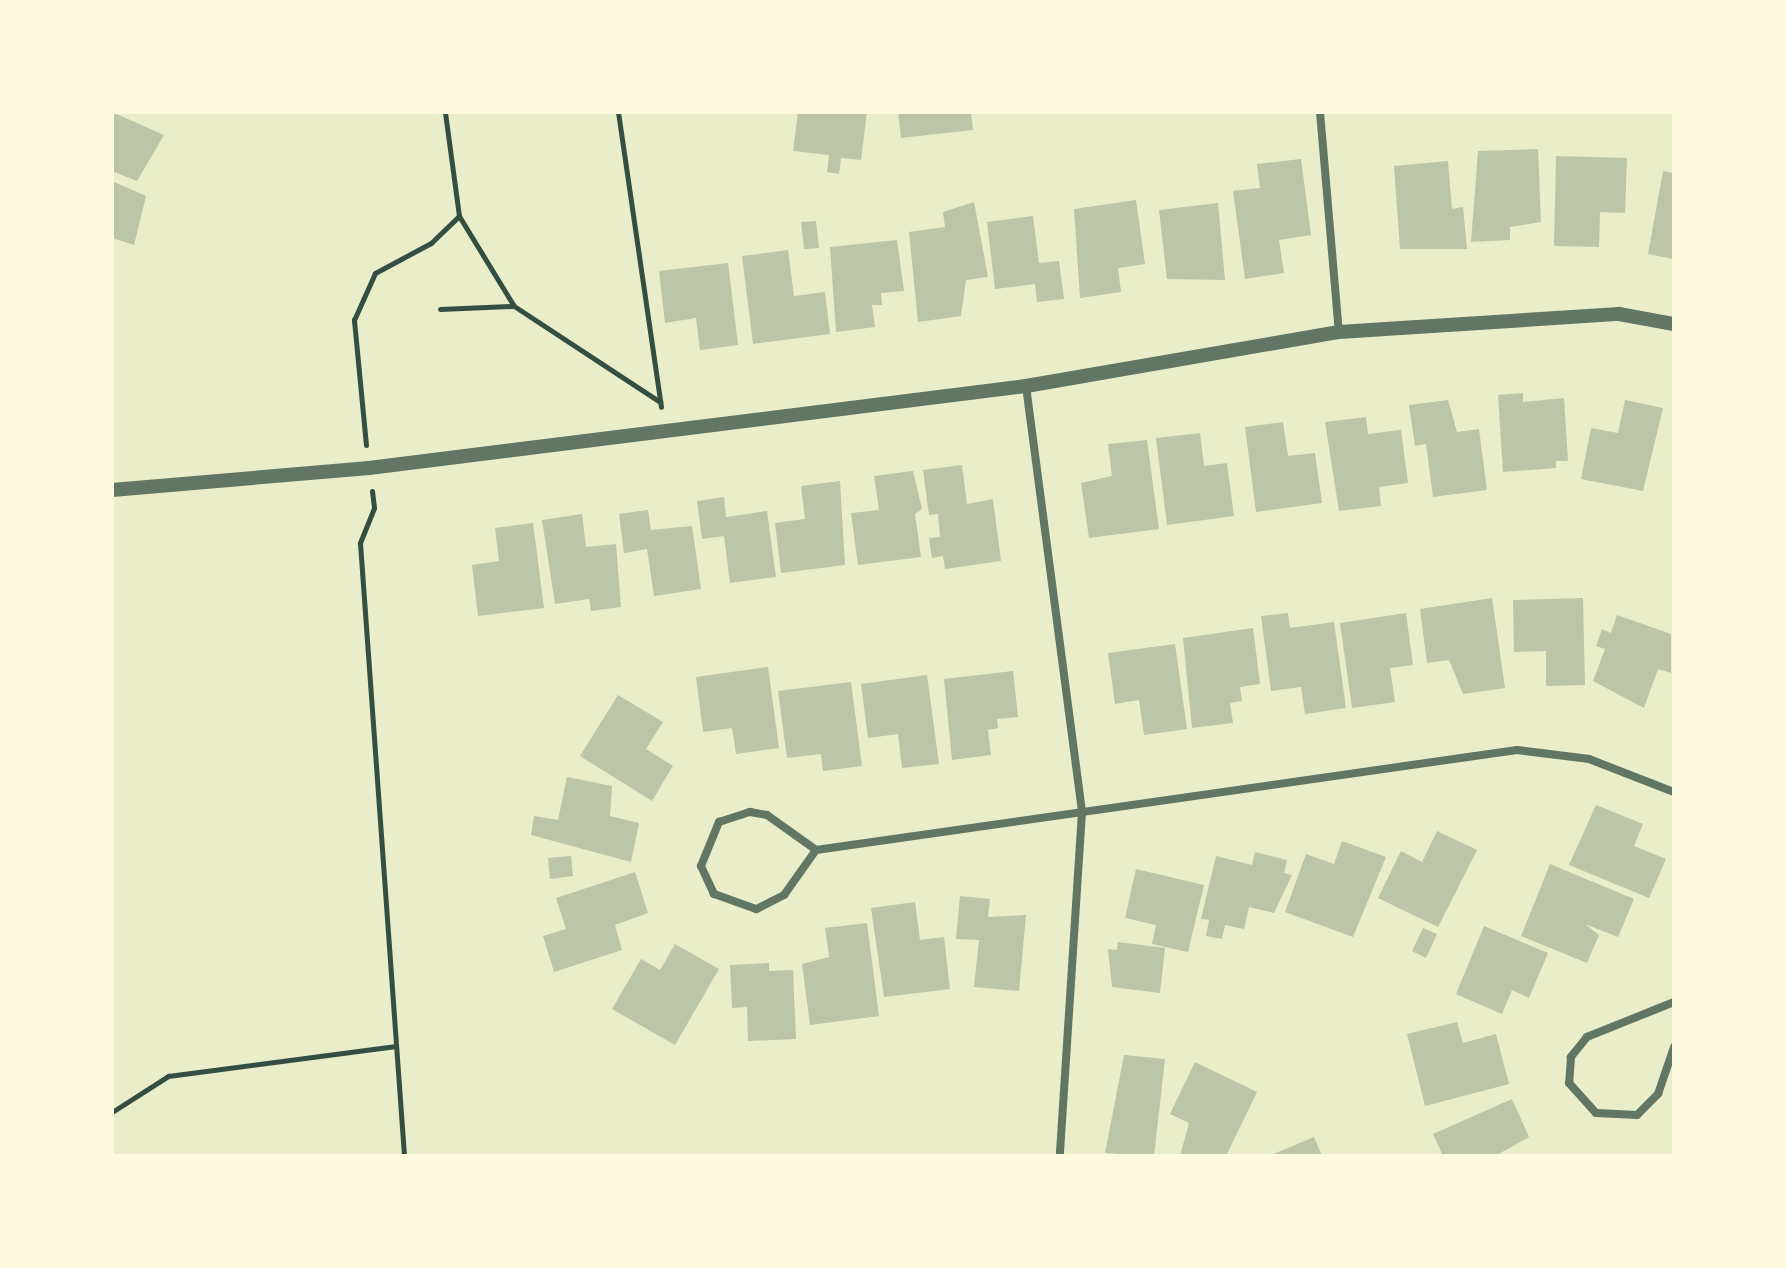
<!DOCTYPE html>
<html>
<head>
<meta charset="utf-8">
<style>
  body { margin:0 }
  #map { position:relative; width:1786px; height:1268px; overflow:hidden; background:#e9edc9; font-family:Bitter,serif }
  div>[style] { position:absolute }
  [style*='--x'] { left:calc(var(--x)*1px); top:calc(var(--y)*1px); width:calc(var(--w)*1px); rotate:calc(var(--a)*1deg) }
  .building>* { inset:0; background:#bcc5a7 }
  .path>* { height:5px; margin:-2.5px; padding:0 2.5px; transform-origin:2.5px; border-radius:2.5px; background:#344e41 }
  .minor>* { height:8px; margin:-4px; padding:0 4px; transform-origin:4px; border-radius:4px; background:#617663 }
  .tertiary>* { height:14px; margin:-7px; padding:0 7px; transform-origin:7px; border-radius:7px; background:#617663 }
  span { translate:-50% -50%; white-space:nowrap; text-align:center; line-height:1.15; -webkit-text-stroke:6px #fefae0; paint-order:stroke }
  .frame { position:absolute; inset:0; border:114px solid #fefae0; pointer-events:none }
</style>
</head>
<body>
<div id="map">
  <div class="building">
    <i style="clip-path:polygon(112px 112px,164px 135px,137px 181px,112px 171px)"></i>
    <i style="clip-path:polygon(798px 112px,867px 112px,861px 160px,841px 158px,839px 174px,827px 172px,829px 155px,793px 151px)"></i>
    <i style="clip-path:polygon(898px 112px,971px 112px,973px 130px,901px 138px)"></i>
    <i style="clip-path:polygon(1538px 149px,1541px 222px,1510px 227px,1510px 240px,1471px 242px,1478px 151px)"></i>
    <i style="clip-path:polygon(1556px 156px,1627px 158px,1625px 213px,1600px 212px,1599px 247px,1554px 246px)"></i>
    <i style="clip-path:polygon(1301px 159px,1311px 235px,1279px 240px,1284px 273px,1245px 279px,1233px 191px,1260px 188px,1257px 164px)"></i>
    <i style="clip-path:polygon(1448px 161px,1452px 209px,1463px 207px,1467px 249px,1400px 249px,1394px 166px)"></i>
    <i style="clip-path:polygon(1663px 171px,1674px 173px,1674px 259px,1648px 254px)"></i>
    <i style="clip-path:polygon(112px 181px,146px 196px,134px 245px,112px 238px)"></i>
    <i style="clip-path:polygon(1136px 200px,1145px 264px,1118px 268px,1121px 292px,1080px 298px,1074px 209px)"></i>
    <i style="clip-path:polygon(974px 202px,988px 277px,966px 280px,961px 316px,918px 322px,909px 232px,945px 227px,943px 212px)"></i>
    <i style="clip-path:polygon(1218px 203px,1225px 280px,1167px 279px,1159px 210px)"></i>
    <i style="clip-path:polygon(1033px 216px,1039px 263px,1059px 261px,1064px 299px,1037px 302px,1035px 284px,995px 289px,987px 222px)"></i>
    <i style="clip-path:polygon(816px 221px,819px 248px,804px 249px,801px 222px)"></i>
    <i style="clip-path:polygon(897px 240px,904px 291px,881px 293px,882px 305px,872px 305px,875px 327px,836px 332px,830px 247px)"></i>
    <i style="clip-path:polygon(788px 250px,794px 296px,825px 292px,830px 334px,753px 344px,742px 256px)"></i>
    <i style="clip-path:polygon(728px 263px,738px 345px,700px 350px,696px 318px,665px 323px,659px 271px)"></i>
    <i style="clip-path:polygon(1523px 393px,1523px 402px,1564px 398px,1568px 461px,1556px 461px,1556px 468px,1503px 472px,1498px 395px)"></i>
    <i style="clip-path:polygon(1448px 400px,1457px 432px,1479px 429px,1487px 490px,1433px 497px,1426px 444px,1415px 446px,1409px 405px)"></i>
    <i style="clip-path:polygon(1625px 400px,1663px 408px,1643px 491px,1581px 479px,1591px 428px,1618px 433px)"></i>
    <i style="clip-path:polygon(1366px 417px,1368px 434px,1401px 430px,1408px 483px,1379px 487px,1381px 506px,1339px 511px,1325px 422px)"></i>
    <i style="clip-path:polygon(1283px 422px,1288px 456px,1315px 453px,1322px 503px,1256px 512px,1245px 427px)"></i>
    <i style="clip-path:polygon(1200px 433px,1204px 466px,1227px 463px,1234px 516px,1167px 525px,1156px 438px)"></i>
    <i style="clip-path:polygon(1147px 440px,1159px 529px,1089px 538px,1081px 483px,1112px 476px,1108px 444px)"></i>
    <i style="clip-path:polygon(962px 465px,967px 504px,993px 499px,1001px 561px,945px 569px,943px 556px,932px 558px,929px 538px,940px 537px,938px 514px,929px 515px,923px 470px)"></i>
    <i style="clip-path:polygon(913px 471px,922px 509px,915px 514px,921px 557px,858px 565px,851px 513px,879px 510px,874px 476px)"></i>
    <i style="clip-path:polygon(840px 481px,845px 565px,781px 573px,775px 523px,805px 519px,801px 486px)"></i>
    <i style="clip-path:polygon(724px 497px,726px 517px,767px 511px,776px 577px,730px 583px,724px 536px,702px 539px,697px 501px)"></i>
    <i style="clip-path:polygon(648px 510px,651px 530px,692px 526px,701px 589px,654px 596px,647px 549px,624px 553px,619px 514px)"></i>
    <i style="clip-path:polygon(582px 514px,586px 547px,616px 544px,621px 607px,591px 611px,589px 599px,555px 604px,542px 520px)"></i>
    <i style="clip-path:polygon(533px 523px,544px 608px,478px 616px,472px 565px,499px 561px,495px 528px)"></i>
    <i style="clip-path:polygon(1492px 598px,1505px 688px,1463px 694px,1449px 660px,1427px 663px,1420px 609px)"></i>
    <i style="clip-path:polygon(1583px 598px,1585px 685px,1546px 686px,1546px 651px,1514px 652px,1513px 600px)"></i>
    <i style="clip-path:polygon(1288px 613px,1290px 628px,1334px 622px,1346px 708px,1305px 714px,1301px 687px,1271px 691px,1261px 616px)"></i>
    <i style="clip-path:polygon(1406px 613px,1413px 665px,1390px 668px,1395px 702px,1352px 708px,1340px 623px)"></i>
    <i style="clip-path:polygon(1617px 615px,1671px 634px,1671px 673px,1658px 669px,1644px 708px,1593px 681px,1605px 649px,1596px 646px,1602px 629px,1611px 633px)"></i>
    <i style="clip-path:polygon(1253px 628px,1260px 684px,1240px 687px,1242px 701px,1230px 703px,1233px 723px,1192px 728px,1183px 638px)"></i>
    <i style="clip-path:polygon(1175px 644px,1187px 729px,1144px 735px,1139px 700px,1115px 704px,1108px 653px)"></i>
    <i style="clip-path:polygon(768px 667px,779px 748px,736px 754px,732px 728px,703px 732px,696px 677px)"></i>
    <i style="clip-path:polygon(1013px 671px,1018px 717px,997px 719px,998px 728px,988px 730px,991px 755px,952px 760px,944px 679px)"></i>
    <i style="clip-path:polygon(927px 675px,939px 764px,902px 768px,898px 734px,868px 738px,861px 684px)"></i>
    <i style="clip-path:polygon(851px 682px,862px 766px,823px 771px,821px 754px,787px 758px,778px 691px)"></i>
    <i style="clip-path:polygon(618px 695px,663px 722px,646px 749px,673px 766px,652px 801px,580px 756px)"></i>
    <i style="clip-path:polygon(567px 777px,612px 786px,610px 816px,639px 823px,631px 862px,531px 835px,534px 816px,558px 820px)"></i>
    <i style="clip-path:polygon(1596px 805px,1643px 824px,1634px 846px,1666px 859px,1649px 898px,1569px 865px)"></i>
    <i style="clip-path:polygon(1437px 831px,1477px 850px,1438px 927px,1378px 898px,1401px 851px,1422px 862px)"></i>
    <i style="clip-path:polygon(1342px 841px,1386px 857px,1353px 937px,1285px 912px,1306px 854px,1334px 864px)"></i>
    <i style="clip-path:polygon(1255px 852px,1287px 860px,1284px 873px,1292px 875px,1274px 913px,1249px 907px,1244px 929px,1225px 925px,1222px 939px,1206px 936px,1209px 920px,1201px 919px,1216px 856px,1252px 865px)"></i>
    <i style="clip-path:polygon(571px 856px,573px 876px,550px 879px,548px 858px)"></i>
    <i style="clip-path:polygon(1550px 864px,1634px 899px,1618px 937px,1585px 924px,1599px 935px,1587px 963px,1521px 936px)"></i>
    <i style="clip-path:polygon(1136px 869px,1204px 885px,1188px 952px,1152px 944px,1156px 925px,1125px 918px)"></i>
    <i style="clip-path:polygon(635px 872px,648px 913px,615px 925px,622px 950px,554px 972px,543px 936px,566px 929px,556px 898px)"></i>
    <i style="clip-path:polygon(960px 896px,990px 899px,988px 917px,1026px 915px,1019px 991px,974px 987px,979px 940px,956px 939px)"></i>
    <i style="clip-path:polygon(915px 902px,920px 940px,944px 937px,950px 989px,884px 997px,871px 908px)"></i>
    <i style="clip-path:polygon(867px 923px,879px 1016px,810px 1025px,802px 964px,829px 957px,825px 928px)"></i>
    <i style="clip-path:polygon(1484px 926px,1548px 953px,1529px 998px,1512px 990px,1502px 1014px,1456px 994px)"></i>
    <i style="clip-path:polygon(1423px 928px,1437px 934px,1426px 958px,1412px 951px)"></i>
    <i style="clip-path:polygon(1118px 942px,1165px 948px,1160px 993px,1112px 987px,1108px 949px,1117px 950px)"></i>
    <i style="clip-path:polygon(675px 944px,719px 969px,675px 1045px,612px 1009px,641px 959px,660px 970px)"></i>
    <i style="clip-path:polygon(769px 963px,769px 971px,793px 970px,796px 1039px,748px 1041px,747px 1007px,732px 1008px,730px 965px)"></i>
    <i style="clip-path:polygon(1457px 1022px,1463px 1043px,1496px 1034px,1509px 1084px,1425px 1106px,1407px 1034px)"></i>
    <i style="clip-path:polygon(1124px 1055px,1165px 1059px,1154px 1156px,1105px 1153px)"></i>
    <i style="clip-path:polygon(1195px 1062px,1257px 1092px,1226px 1156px,1180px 1156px,1189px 1123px,1170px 1114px)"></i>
    <i style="clip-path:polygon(1512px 1099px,1529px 1137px,1495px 1156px,1443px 1156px,1433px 1134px)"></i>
    <i style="clip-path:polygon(1314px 1137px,1322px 1156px,1269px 1156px)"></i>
  </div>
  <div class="path">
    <i style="--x:618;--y:112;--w:298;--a:81.7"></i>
    <i style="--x:459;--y:216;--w:105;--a:58.6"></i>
    <i style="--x:514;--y:306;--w:175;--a:33.3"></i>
    <i style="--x:440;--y:309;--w:73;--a:-2.4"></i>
    <i style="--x:366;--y:445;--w:126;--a:-95.5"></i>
    <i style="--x:354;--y:320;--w:51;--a:-65.9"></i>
    <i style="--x:375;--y:273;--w:64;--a:-28.2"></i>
    <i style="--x:431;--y:243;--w:39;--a:-44"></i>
    <i style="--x:459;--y:216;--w:105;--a:-97.7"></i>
    <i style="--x:372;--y:491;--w:17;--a:83"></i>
    <i style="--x:374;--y:508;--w:38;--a:112"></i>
    <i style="--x:360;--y:543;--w:615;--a:85.89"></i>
    <i style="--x:112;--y:1112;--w:67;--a:-32.7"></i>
    <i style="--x:168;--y:1076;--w:230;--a:-7.5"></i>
    <i style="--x:642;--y:1156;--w:12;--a:0"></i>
  </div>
  <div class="minor">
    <i style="--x:1320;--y:112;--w:221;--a:85.1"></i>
    <i style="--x:1026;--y:386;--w:430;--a:82.5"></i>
    <i style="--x:1082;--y:812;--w:345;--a:93.7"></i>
    <i style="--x:750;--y:812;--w:17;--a:10"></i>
    <i style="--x:767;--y:815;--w:60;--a:35.5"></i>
    <i style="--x:816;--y:850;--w:55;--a:125.4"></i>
    <i style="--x:784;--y:895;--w:31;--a:153"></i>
    <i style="--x:756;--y:909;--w:45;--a:-160.3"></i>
    <i style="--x:714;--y:894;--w:31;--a:-115"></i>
    <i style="--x:701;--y:866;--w:48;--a:-67.8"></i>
    <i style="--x:719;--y:822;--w:33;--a:-18"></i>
    <i style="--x:816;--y:850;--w:708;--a:-8.12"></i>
    <i style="--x:1517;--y:750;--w:73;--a:7.1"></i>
    <i style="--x:1589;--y:759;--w:91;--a:21.2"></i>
    <i style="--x:1674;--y:1002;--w:94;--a:158.1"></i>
    <i style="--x:1587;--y:1037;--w:26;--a:129"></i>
    <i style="--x:1571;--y:1057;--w:26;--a:94"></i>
    <i style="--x:1569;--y:1083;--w:40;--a:48"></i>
    <i style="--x:1596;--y:1113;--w:41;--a:2.8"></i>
    <i style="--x:1637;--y:1115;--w:30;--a:-45"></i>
    <i style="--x:1658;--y:1094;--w:50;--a:-71.2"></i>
  </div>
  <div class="tertiary">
    <i style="--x:112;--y:490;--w:258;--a:-4.9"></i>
    <i style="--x:369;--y:468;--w:662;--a:-7.11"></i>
    <i style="--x:1026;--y:386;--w:318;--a:-9.8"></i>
    <i style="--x:1339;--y:332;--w:281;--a:-3.7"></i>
    <i style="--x:1619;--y:314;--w:56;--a:10.3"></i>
  </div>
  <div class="frame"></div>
</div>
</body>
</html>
